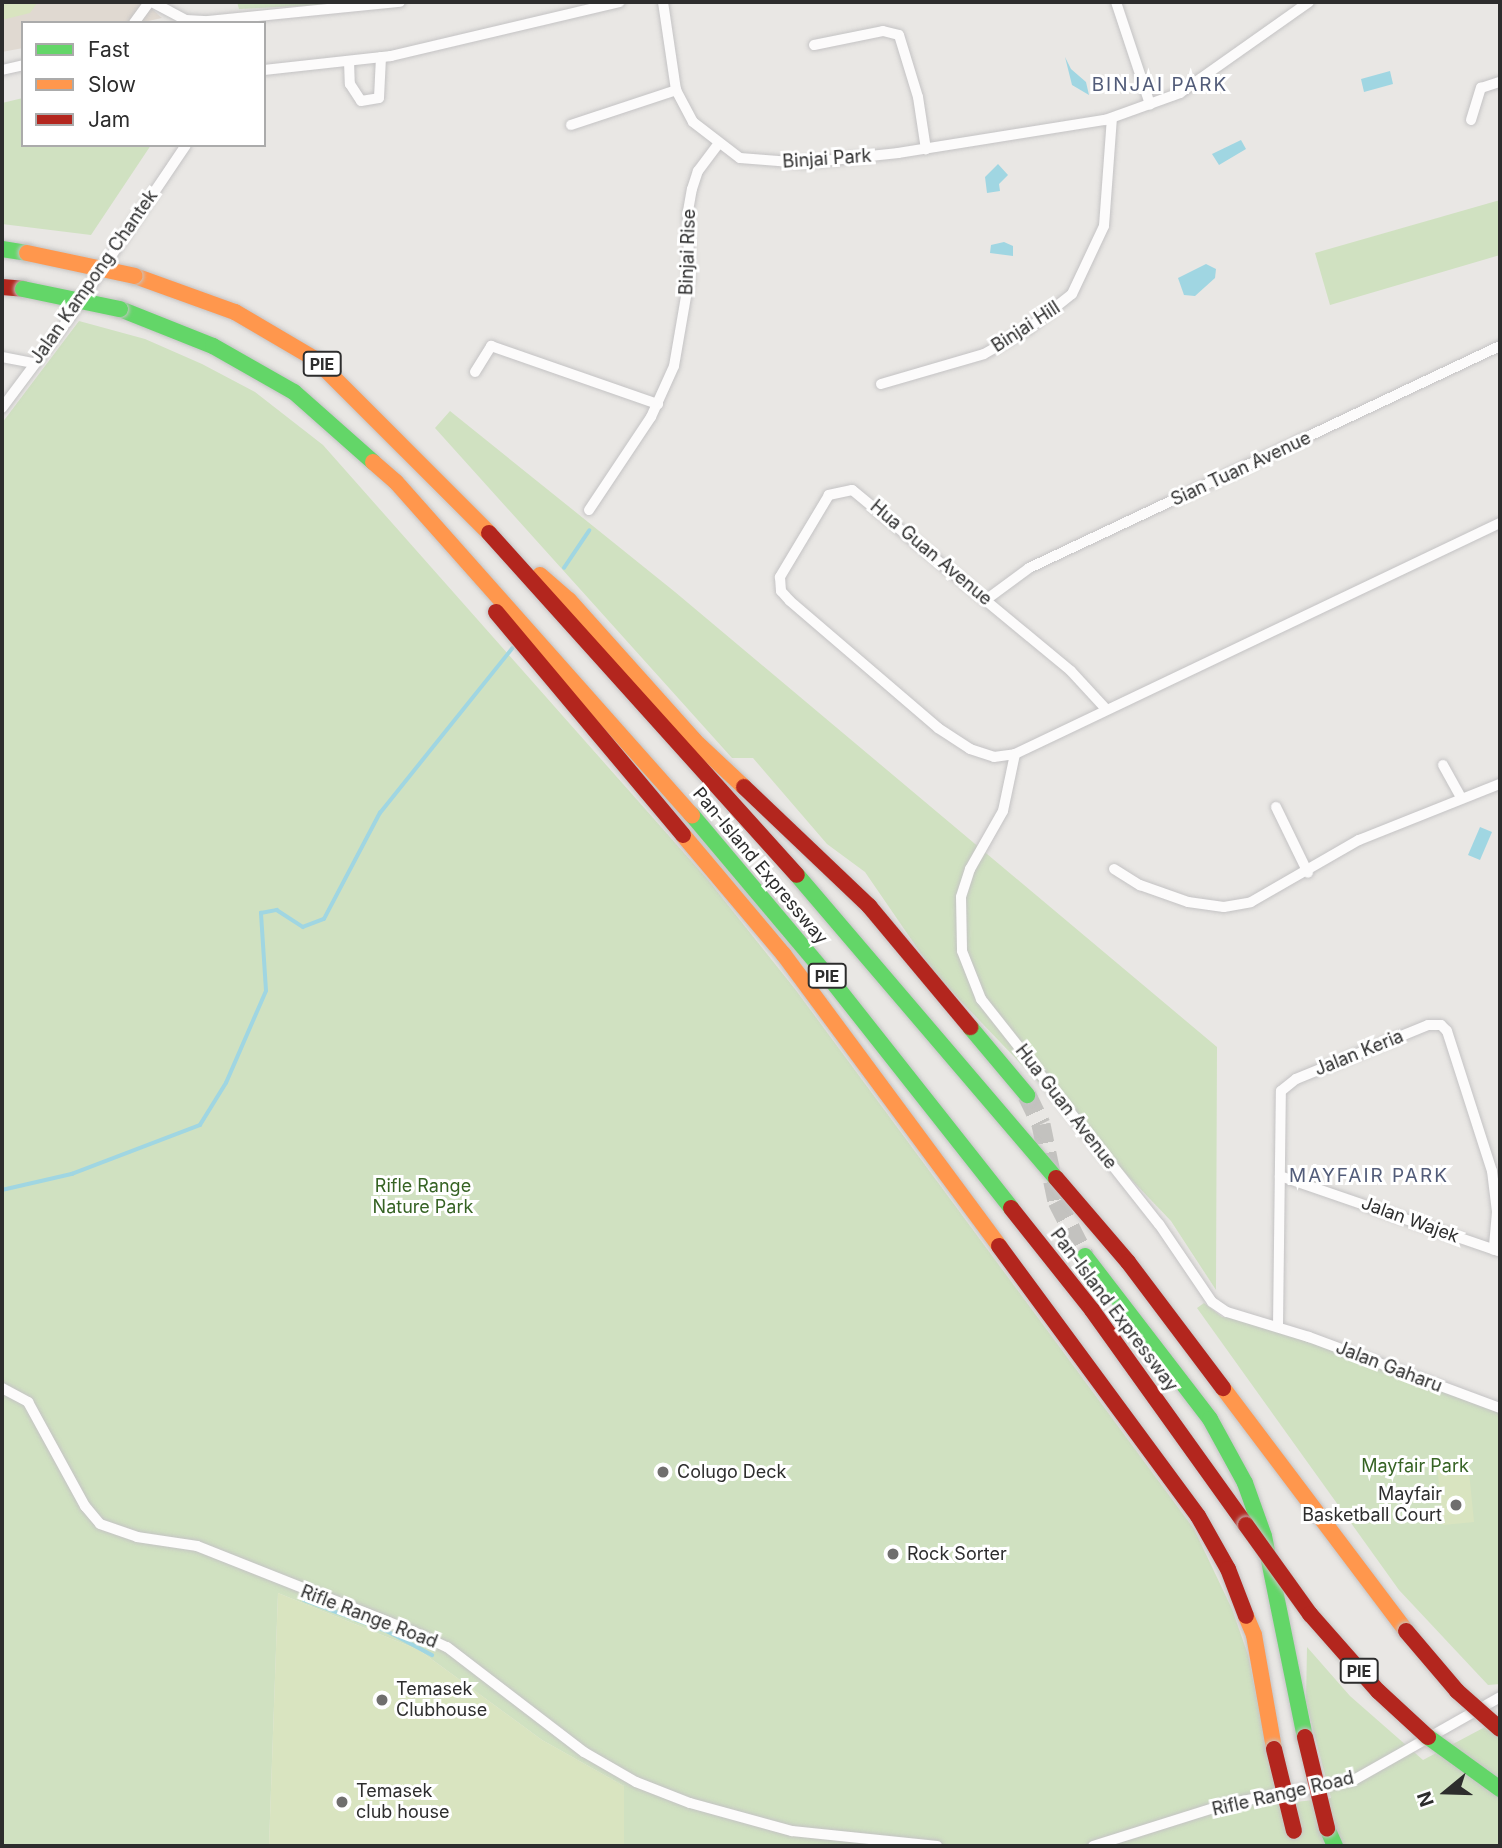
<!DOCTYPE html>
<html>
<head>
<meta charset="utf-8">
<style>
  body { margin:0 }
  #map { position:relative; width:1502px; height:1848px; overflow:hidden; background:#e9e7e4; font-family:Inter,sans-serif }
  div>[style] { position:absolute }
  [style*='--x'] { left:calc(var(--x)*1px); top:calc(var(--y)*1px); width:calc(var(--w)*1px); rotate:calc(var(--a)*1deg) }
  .education>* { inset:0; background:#e0d9d1 }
  .green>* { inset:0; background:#d0e1c1 }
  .pitch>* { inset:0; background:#d9e4c0 }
  .water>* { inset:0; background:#a0d6e2 }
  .stream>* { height:3.5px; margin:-1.75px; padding:0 1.75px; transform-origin:1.75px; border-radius:1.75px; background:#a0d6e2 }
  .highway-tunnel>* { height:19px; margin-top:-9.5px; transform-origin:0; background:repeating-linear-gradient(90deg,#c3c2bf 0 19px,transparent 0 29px) }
  .roads { filter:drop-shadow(0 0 2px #c4c3c4) drop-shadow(0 0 2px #c4c3c4) }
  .street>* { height:10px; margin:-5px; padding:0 5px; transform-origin:5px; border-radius:5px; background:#fcfbfb }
  .fast>* { height:16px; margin:-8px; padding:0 8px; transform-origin:8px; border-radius:8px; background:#63d668 }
  .slow>* { height:16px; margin:-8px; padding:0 8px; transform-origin:8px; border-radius:8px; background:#ff974d }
  .jam>* { height:16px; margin:-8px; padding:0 8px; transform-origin:8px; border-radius:8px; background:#b3261e }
  .bridges { filter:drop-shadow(0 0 2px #c5c4c3) drop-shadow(0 0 2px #c5c4c3) }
  .fast-bridge>* { height:16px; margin:-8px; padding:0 8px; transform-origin:8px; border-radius:8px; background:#63d668 }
  .slow-bridge>* { height:16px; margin:-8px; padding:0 8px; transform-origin:8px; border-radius:8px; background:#ff974d }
  .jam-bridge>* { height:16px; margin:-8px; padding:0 8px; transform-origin:8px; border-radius:8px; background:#b3261e }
  .dots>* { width:19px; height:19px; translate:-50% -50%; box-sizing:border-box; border:4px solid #fff; border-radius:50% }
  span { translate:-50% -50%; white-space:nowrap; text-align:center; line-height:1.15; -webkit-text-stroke:6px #fff; paint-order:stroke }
  .shield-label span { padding:2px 5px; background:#fff; border:2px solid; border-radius:5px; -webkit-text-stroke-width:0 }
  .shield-label { font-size:16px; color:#2d2d2d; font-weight:700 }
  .street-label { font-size:18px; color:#2d2d2d }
  .park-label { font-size:18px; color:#366324 }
  .poi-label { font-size:18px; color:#2d2d2d }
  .left { translate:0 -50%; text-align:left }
  .right { translate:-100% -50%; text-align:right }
  .neighbourhood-label { font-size:19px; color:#525c79; letter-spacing:2px }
  .frame { position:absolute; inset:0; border:4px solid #2d2d2d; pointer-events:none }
  .legend { position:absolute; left:21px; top:21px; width:245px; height:126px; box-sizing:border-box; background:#fff; border:2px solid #ababab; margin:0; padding:9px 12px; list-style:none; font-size:21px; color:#2d2d2d }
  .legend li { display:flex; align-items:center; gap:14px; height:35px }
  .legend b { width:35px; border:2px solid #ababab }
  .north { position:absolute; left:1411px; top:1757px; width:70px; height:70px; -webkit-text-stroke:5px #fff; paint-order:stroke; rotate:251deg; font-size:19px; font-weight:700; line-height:28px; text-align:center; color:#2d2d2d }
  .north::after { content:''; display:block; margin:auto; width:24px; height:32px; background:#2d2d2d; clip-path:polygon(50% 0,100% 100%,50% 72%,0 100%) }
</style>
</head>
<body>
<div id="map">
  <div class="education">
    <i style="clip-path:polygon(2px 2px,144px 2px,162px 18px,139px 23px,23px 23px,23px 48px,2px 52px)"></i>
  </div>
  <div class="green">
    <i style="clip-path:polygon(237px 2px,376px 2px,239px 9px)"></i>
    <i style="clip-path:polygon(23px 98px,23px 145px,151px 145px,91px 235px,2px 224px,2px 103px)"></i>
    <i style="clip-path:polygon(1500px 200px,1500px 255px,1330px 305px,1315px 253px)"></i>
    <i style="clip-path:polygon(79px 321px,145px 339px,202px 364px,255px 392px,323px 445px,708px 880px,795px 989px,1194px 1529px,1232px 1609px,1248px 1655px,1278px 1804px,1331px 1798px,1306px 1702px,1307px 1647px,1350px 1696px,1423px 1760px,1500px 1719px,1500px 1846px,624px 1846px,624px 1786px,542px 1740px,419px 1650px,278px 1593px,269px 1846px,2px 1846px,2px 423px)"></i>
    <i style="clip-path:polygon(450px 411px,675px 592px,1217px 1047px,1216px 1290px,1171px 1221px,935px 974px,865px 872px,827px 844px,753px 758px,732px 758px,435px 428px)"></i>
    <i style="clip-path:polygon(1204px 1303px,1222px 1317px,1271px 1323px,1500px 1408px,1500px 1684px,1488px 1685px,1399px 1590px,1197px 1308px)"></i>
  </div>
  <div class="pitch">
    <i style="clip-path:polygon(2px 2px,37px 2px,37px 3px,30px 13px,2px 20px)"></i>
    <i style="clip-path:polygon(1468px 1462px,1474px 1522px,1443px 1525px,1437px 1465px)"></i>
    <i style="clip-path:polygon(278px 1593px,419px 1650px,542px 1740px,624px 1786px,624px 1846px,269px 1846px)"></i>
  </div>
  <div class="water">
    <i style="clip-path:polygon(1065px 57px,1071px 69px,1086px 82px,1089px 95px,1072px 85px)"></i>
    <i style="clip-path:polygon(1390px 71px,1393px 84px,1364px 92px,1361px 79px)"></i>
    <i style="clip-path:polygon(1241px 140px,1246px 149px,1219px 165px,1212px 154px)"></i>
    <i style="clip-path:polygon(998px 164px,1008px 175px,999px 184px,1000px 191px,987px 193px,985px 177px)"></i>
    <i style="clip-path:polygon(1004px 242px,1013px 246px,1013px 256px,990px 253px,991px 245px)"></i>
    <i style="clip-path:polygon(1206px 264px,1216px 269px,1215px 278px,1195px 296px,1184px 295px,1178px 278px)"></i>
    <i style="clip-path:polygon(1480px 827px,1492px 832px,1480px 860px,1468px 855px)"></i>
  </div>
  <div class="stream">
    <i style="--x:564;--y:568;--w:45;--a:-56"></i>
    <i style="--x:2;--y:1190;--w:72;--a:-12.9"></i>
    <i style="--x:72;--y:1174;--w:137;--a:-20.9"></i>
    <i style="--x:200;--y:1125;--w:49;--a:-58.2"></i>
    <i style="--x:226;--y:1083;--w:100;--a:-66.5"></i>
    <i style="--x:266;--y:991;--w:78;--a:-93.7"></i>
    <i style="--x:261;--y:913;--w:16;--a:-11"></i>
    <i style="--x:277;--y:910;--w:31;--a:33"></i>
    <i style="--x:303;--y:927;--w:22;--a:-21"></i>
    <i style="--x:324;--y:919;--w:120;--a:-62.2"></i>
    <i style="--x:380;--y:813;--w:211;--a:-51.2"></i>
    <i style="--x:304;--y:1600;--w:91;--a:20.6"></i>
    <i style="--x:389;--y:1632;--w:49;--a:28.1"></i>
  </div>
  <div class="highway-tunnel">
    <i style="--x:1027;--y:1095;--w:32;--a:64"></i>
    <i style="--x:1041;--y:1124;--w:79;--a:78.3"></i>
    <i style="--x:1057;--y:1201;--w:62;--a:63"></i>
  </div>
  <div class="roads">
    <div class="street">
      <i style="--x:152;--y:2;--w:38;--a:28"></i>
      <i style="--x:186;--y:20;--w:22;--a:3"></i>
      <i style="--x:208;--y:21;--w:193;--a:-5.7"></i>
      <i style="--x:663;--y:2;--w:89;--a:81.6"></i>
      <i style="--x:676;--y:90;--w:36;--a:62"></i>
      <i style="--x:693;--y:122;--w:59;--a:37.5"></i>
      <i style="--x:740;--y:158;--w:64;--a:4.5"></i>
      <i style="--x:804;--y:163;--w:95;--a:-6.1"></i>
      <i style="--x:898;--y:153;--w:210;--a:-9.1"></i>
      <i style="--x:1105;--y:120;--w:80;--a:-19.8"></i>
      <i style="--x:1180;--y:93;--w:158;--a:-35.2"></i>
      <i style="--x:1116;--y:2;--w:108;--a:71.6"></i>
      <i style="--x:134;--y:23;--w:26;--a:-54"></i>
      <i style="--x:814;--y:45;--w:70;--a:-11.5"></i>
      <i style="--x:883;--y:31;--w:16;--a:14"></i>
      <i style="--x:899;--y:35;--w:65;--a:73"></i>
      <i style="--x:918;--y:97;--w:53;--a:81.3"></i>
      <i style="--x:349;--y:61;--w:23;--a:88"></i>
      <i style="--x:350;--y:84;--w:20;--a:57"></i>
      <i style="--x:361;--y:101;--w:18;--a:-9"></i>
      <i style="--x:379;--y:98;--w:41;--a:-87.2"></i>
      <i style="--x:2;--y:70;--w:22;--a:-13"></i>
      <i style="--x:264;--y:70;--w:128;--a:-6.3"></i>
      <i style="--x:391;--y:56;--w:235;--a:-13.3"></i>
      <i style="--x:1471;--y:120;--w:34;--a:-73"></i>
      <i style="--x:1481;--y:88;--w:20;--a:-18"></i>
      <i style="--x:571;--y:125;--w:111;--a:-18.4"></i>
      <i style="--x:2;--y:357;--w:31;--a:11"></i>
      <i style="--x:475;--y:372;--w:31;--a:-58"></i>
      <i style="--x:491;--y:346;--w:177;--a:19.2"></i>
      <i style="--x:881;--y:384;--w:107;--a:-16.2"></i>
      <i style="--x:984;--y:354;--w:51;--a:-29.6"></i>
      <i style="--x:1028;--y:329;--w:56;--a:-38.5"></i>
      <i style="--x:1072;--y:294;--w:75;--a:-64.8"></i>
      <i style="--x:1104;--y:226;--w:108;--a:-85.8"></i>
      <i style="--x:2;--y:408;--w:114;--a:-53.2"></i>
      <i style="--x:70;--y:317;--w:207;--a:-56"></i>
      <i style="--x:589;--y:510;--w:112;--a:-56.3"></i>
      <i style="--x:651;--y:417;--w:56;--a:-65.7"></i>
      <i style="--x:674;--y:366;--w:88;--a:-80.2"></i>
      <i style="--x:689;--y:279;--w:68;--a:-90.8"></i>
      <i style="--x:688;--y:211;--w:22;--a:-80"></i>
      <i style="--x:692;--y:189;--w:19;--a:-72"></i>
      <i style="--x:698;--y:171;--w:34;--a:-53"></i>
      <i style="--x:987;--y:599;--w:52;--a:-36.4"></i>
      <i style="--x:1029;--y:568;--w:521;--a:-25.24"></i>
      <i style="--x:1105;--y:708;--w:50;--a:-132.6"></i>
      <i style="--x:1071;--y:671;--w:284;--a:-140.4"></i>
      <i style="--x:852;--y:490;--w:24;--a:168"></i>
      <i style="--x:829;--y:495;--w:96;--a:120.9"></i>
      <i style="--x:780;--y:577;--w:14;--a:86"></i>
      <i style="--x:781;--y:591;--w:13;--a:48"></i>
      <i style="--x:790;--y:601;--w:195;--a:40.6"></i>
      <i style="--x:938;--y:728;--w:38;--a:33"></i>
      <i style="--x:970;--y:749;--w:25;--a:18"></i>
      <i style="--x:994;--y:757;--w:21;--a:-8"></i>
      <i style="--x:1015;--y:754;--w:537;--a:-25.47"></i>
      <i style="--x:1015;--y:754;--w:58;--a:101.9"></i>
      <i style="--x:1003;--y:811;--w:67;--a:119.6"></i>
      <i style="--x:970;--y:869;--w:29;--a:108"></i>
      <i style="--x:961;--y:897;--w:54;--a:88.9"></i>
      <i style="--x:962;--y:951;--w:52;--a:68.4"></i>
      <i style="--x:981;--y:999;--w:287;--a:51.7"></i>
      <i style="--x:1159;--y:1224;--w:94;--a:55.8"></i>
      <i style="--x:1212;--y:1302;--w:18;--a:34"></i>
      <i style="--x:1227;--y:1312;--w:86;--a:17"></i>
      <i style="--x:1309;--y:1337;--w:204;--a:20.4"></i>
      <i style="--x:1443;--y:765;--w:38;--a:61"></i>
      <i style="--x:1276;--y:807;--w:73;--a:64.1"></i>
      <i style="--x:1114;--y:869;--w:31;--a:32"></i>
      <i style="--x:1140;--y:885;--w:51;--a:19.5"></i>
      <i style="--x:1188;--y:902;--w:36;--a:8"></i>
      <i style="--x:1224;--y:907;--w:27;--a:-10"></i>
      <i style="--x:1251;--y:902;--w:125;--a:-29.9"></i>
      <i style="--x:1359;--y:840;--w:152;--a:-21.7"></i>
      <i style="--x:1280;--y:1176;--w:231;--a:19"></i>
      <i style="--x:1278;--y:1326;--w:235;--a:-89.3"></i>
      <i style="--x:1281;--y:1091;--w:19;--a:-39"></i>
      <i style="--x:1296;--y:1079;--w:143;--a:-22.2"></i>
      <i style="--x:1428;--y:1025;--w:13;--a:0"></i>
      <i style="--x:1441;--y:1025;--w:8;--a:45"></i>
      <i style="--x:1447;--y:1031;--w:147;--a:72.2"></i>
      <i style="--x:1492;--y:1171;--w:41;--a:83"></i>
      <i style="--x:1497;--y:1212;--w:38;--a:95"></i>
      <i style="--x:2;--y:1388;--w:30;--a:28"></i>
      <i style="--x:28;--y:1402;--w:119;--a:61.3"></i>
      <i style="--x:85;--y:1506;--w:23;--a:50"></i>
      <i style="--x:100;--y:1524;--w:39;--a:19"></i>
      <i style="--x:137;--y:1537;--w:61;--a:8.5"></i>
      <i style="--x:197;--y:1546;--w:231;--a:21.6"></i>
      <i style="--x:412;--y:1631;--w:38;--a:25"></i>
      <i style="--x:447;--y:1647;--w:173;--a:37.5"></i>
      <i style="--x:584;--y:1752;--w:60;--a:30"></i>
      <i style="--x:636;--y:1782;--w:58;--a:21.3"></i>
      <i style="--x:690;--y:1803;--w:106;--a:15.4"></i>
      <i style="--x:792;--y:1831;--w:146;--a:5.9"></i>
      <i style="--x:1093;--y:1846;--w:139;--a:-17.5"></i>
      <i style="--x:1226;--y:1804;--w:130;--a:-10.6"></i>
      <i style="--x:1354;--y:1780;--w:168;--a:-29.6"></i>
    </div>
    <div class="fast">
      <i style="--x:2;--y:249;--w:25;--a:9"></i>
      <i style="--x:120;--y:309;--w:100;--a:21.7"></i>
      <i style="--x:213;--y:346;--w:93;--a:29.6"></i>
      <i style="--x:294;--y:392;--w:106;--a:41.5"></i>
      <i style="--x:692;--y:815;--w:217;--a:49.9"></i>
      <i style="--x:832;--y:981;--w:289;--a:51.7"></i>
      <i style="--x:797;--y:875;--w:399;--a:49.5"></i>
      <i style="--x:970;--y:1027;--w:89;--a:50"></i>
      <i style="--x:1085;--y:1256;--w:205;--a:52.5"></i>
      <i style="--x:1210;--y:1419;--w:73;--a:61.3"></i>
      <i style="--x:1245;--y:1483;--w:56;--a:70.3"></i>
      <i style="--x:1264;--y:1536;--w:205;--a:78.5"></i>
      <i style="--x:1327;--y:1828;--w:20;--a:66"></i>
    </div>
    <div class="slow">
      <i style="--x:135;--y:276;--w:106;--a:19.8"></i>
      <i style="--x:235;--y:312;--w:93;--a:30.4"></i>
      <i style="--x:315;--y:359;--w:246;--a:45"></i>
      <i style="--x:373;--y:462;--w:30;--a:41"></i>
      <i style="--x:396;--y:482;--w:446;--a:48.4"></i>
      <i style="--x:540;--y:575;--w:38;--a:41"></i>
      <i style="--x:569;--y:600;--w:189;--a:48.2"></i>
      <i style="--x:695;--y:741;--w:67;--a:43.2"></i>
      <i style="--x:683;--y:835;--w:157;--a:49.9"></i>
      <i style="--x:784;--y:955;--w:362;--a:53.5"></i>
      <i style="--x:1223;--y:1388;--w:304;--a:53"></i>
      <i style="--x:1246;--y:1616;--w:21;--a:67"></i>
      <i style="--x:1254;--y:1635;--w:116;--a:80"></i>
    </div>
    <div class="jam">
      <i style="--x:2;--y:287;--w:21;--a:5"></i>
      <i style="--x:489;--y:533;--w:460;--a:48"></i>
      <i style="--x:496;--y:612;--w:291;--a:50"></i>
      <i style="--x:744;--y:787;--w:173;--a:43.6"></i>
      <i style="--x:869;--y:906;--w:158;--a:50.1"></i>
      <i style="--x:1056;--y:1178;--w:111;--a:49.4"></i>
      <i style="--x:1128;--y:1262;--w:158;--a:53"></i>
      <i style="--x:1011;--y:1208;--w:130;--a:51.5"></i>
      <i style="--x:1092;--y:1310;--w:264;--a:54.4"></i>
      <i style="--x:999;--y:1246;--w:335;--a:53.6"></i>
      <i style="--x:1198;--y:1516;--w:61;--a:60.5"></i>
      <i style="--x:1228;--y:1569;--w:50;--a:69"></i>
    </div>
  </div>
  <div class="bridges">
    <div class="fast-bridge">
      <i style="--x:23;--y:289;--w:99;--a:11.7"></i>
      <i style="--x:1428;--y:1737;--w:89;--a:35.8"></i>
    </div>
    <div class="slow-bridge">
      <i style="--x:27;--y:253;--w:110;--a:12"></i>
    </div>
    <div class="jam-bridge">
      <i style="--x:1246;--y:1525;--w:110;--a:54.3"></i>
      <i style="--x:1310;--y:1614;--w:103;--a:48.6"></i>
      <i style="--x:1378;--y:1691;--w:68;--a:42.6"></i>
      <i style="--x:1406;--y:1631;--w:79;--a:49.6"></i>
      <i style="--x:1457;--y:1691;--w:57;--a:41.5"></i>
      <i style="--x:1305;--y:1737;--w:94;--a:76.4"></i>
      <i style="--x:1274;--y:1749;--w:84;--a:76.3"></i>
    </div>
  </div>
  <div class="dots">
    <i style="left:663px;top:1472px;background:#6f6e6d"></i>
    <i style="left:1456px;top:1505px;background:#6f6e6d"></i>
    <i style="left:893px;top:1554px;background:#6f6e6d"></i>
    <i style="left:382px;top:1700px;background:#6f6e6d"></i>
    <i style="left:342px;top:1802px;background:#6f6e6d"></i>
  </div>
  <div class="shield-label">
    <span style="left:322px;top:364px">PIE</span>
    <span style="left:827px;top:976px">PIE</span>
    <span style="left:1359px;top:1671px">PIE</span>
  </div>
  <div class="street-label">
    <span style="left:827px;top:159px;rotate:-4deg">Binjai Park</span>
    <span style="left:688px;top:252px;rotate:-88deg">Binjai Rise</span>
    <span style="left:94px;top:277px;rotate:-55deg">Jalan Kampong Chantek</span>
    <span style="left:1026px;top:327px;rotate:-33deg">Binjai Hill</span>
    <span style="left:1241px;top:469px;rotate:-25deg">Sian Tuan Avenue</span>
    <span style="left:931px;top:553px;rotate:40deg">Hua Guan Avenue</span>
    <span style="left:760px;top:866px;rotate:50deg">Pan-Island Expressway</span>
    <span style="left:1359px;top:1053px;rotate:-22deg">Jalan Keria</span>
    <span style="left:1066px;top:1107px;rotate:52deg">Hua Guan Avenue</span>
    <span style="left:1410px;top:1220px;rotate:20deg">Jalan Wajek</span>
    <span style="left:1114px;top:1310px;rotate:53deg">Pan-Island Expressway</span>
    <span style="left:1389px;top:1367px;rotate:21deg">Jalan Gaharu</span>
    <span style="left:369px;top:1617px;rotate:21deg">Rifle Range Road</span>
    <span style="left:1283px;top:1794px;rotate:-13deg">Rifle Range Road</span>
  </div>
  <div class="park-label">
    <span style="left:423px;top:1197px">Rifle Range<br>Nature Park</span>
    <span style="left:1415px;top:1466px">Mayfair Park</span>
  </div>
  <div class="poi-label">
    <span class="left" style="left:677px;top:1472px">Colugo Deck</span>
    <span class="right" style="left:1442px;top:1505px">Mayfair<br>Basketball Court</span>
    <span class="left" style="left:907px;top:1554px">Rock Sorter</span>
    <span class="left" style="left:396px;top:1700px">Temasek<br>Clubhouse</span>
    <span class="left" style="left:356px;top:1802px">Temasek<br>club house</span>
  </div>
  <div class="neighbourhood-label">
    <span style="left:1160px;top:85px">BINJAI PARK</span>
    <span style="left:1369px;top:1176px">MAYFAIR PARK</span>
  </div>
  <div class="frame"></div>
  <ul class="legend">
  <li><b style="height:9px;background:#63d668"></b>Fast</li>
  <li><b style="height:9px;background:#ff974d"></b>Slow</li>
  <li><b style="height:9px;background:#b3261e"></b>Jam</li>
  </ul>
  <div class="north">N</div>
</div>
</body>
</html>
